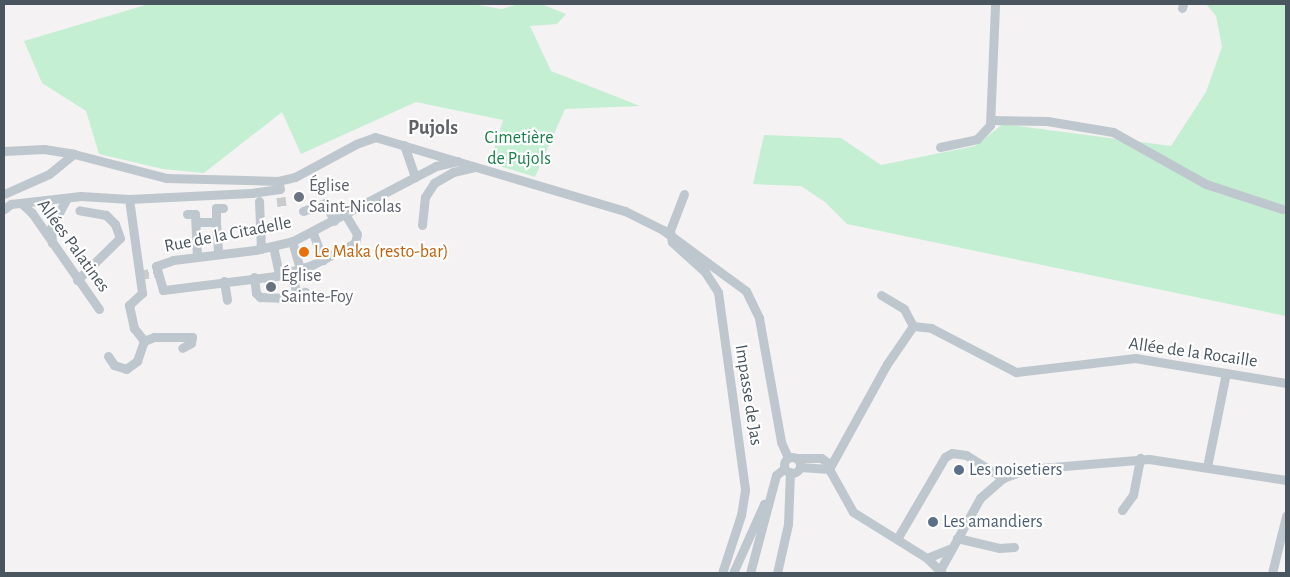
<!DOCTYPE html>
<html>
<head>
<meta charset="utf-8">
<style>
  body { margin:0 }
  #map { position:relative; width:1290px; height:577px; overflow:hidden; background:#f4f2f2; font-family:"Alegreya Sans",sans-serif }
  div>[style] { position:absolute }
  [style*='--x'] { left:calc(var(--x)*1px); top:calc(var(--y)*1px); width:calc(var(--w)*1px); rotate:calc(var(--a)*1deg) }
  .green>* { inset:0; background:#c4efd3 }
  .minor-tunnel>* { height:9px; margin-top:-4.5px; transform-origin:0; background:repeating-linear-gradient(90deg,#cacbcd 0 9px,transparent 0 13.5px) }
  .minor>* { height:9px; margin:-4.5px; padding:0 4.5px; transform-origin:4.5px; border-radius:4.5px; background:#bec7ce }
  .minor>.ring { margin:-4.5px; padding:0; box-sizing:content-box; background:none; border:9px solid #bec7ce; border-radius:50% }
  .dots>* { width:14px; height:14px; translate:-50% -50%; box-sizing:border-box; border:2px solid #fff; border-radius:50% }
  span { translate:-50% -50%; white-space:nowrap; text-align:center; line-height:1.15; -webkit-text-stroke:4.5px #fff; paint-order:stroke }
  .park-label { font-size:18px; color:#1b804a }
  .worship-label { font-size:18px; color:#5b616d }
  .left { translate:0 -50%; text-align:left }
  .street-label { font-size:18px; color:#4a565f }
  .food-label { font-size:18px; color:#c56008 }
  .service-label { font-size:18px; color:#4e5e75 }
  .quarter-label { font-size:20px; color:#5f6367; font-weight:700 }
  .frame { position:absolute; inset:0; border:5px solid #4a565f; pointer-events:none }
</style>
</head>
<body>
<div id="map">
  <div class="green">
    <i style="clip-path:polygon(149px 4px,471px 4px,502px 9px,518px 4px,541px 4px,566px 14px,557px 24px,530px 26px,551px 71px,640px 106px,565px 109px,535px 177px,490px 163px,503px 120px,416px 102px,301px 154px,282px 112px,204px 173px,163px 169px,99px 154px,86px 111px,42px 83px,24px 41px)"></i>
    <i style="clip-path:polygon(1206px 4px,1286px 4px,1286px 316px,847px 224px,825px 202px,801px 186px,753px 184px,764px 135px,841px 138px,881px 165px,975px 146px,1003px 124px,1171px 146px,1206px 92px,1222px 47px,1216px 16px)"></i>
  </div>
  <div class="minor-tunnel">
    <i style="--x:281;--y:197;--w:9;--a:84"></i>
    <i style="--x:140;--y:275;--w:17;--a:-10"></i>
  </div>
  <div class="minor">
    <i style="--x:1182;--y:8;--w:4;--a:-76"></i>
    <i style="--x:992;--y:120;--w:55;--a:1"></i>
    <i style="--x:1047;--y:121;--w:67;--a:9.5"></i>
    <i style="--x:1113;--y:132;--w:107;--a:29.2"></i>
    <i style="--x:1206;--y:184;--w:80;--a:18.2"></i>
    <i style="--x:404;--y:145;--w:34;--a:71"></i>
    <i style="--x:940;--y:147;--w:38;--a:-12"></i>
    <i style="--x:977;--y:139;--w:19;--a:-47"></i>
    <i style="--x:990;--y:125;--w:121;--a:-87.6"></i>
    <i style="--x:4;--y:151;--w:40;--a:-2.9"></i>
    <i style="--x:44;--y:149;--w:30;--a:9"></i>
    <i style="--x:74;--y:154;--w:95;--a:14.6"></i>
    <i style="--x:166;--y:178;--w:112;--a:1.5"></i>
    <i style="--x:278;--y:181;--w:17;--a:-13"></i>
    <i style="--x:295;--y:177;--w:69;--a:-28.4"></i>
    <i style="--x:356;--y:144;--w:20;--a:-20"></i>
    <i style="--x:375;--y:137;--w:261;--a:16.5"></i>
    <i style="--x:625;--y:211;--w:42;--a:26.6"></i>
    <i style="--x:663;--y:230;--w:103;--a:36.3"></i>
    <i style="--x:746;--y:291;--w:30;--a:64"></i>
    <i style="--x:759;--y:318;--w:126;--a:79.9"></i>
    <i style="--x:781;--y:442;--w:17;--a:66"></i>
    <i style="--x:4;--y:194;--w:49;--a:-24"></i>
    <i style="--x:49;--y:174;--w:32;--a:-39"></i>
    <i style="--x:684;--y:194;--w:39;--a:111"></i>
    <i style="--x:670;--y:230;--w:12;--a:81"></i>
    <i style="--x:672;--y:242;--w:45;--a:42.3"></i>
    <i style="--x:705;--y:272;--w:24;--a:57"></i>
    <i style="--x:718;--y:292;--w:200;--a:82.2"></i>
    <i style="--x:745;--y:490;--w:25;--a:99"></i>
    <i style="--x:741;--y:515;--w:61;--a:108.1"></i>
    <i style="--x:129;--y:199;--w:95;--a:82.1"></i>
    <i style="--x:142;--y:293;--w:18;--a:137"></i>
    <i style="--x:129;--y:305;--w:24;--a:78"></i>
    <i style="--x:134;--y:328;--w:16;--a:52"></i>
    <i style="--x:259;--y:201;--w:48;--a:87.6"></i>
    <i style="--x:21;--y:203;--w:15;--a:42"></i>
    <i style="--x:32;--y:213;--w:117;--a:55.1"></i>
    <i style="--x:4;--y:209;--w:9;--a:-36"></i>
    <i style="--x:11;--y:204;--w:70;--a:-6.5"></i>
    <i style="--x:81;--y:196;--w:48;--a:3.6"></i>
    <i style="--x:129;--y:199;--w:122;--a:-2.8"></i>
    <i style="--x:251;--y:193;--w:29;--a:-8"></i>
    <i style="--x:280;--y:189;--w:8;--a:-104"></i>
    <i style="--x:303;--y:211;--w:23;--a:-20"></i>
    <i style="--x:325;--y:203;--w:20;--a:63"></i>
    <i style="--x:187;--y:214;--w:8;--a:0"></i>
    <i style="--x:195;--y:214;--w:43;--a:87.3"></i>
    <i style="--x:345;--y:214;--w:23;--a:59"></i>
    <i style="--x:357;--y:234;--w:9;--a:103"></i>
    <i style="--x:355;--y:243;--w:48;--a:152.9"></i>
    <i style="--x:312;--y:265;--w:38;--a:163"></i>
    <i style="--x:276;--y:276;--w:114;--a:172.9"></i>
    <i style="--x:163;--y:290;--w:25;--a:-106"></i>
    <i style="--x:156;--y:266;--w:18;--a:-19"></i>
    <i style="--x:173;--y:260;--w:83;--a:-7"></i>
    <i style="--x:255;--y:250;--w:39;--a:-13"></i>
    <i style="--x:293;--y:241;--w:161;--a:-27.7"></i>
    <i style="--x:436;--y:166;--w:22;--a:-13"></i>
    <i style="--x:200;--y:222;--w:16;--a:0"></i>
    <i style="--x:216;--y:222;--w:32;--a:86"></i>
    <i style="--x:216;--y:222;--w:14;--a:-90"></i>
    <i style="--x:216;--y:208;--w:7;--a:0"></i>
    <i style="--x:422;--y:225;--w:28;--a:-84"></i>
    <i style="--x:425;--y:197;--w:17;--a:-57"></i>
    <i style="--x:434;--y:183;--w:22;--a:-30"></i>
    <i style="--x:453;--y:172;--w:23;--a:-13"></i>
    <i style="--x:313;--y:233;--w:29;--a:70"></i>
    <i style="--x:292;--y:241;--w:29;--a:74"></i>
    <i style="--x:52;--y:243;--w:15;--a:-94"></i>
    <i style="--x:51;--y:228;--w:34;--a:-62"></i>
    <i style="--x:273;--y:246;--w:30;--a:78"></i>
    <i style="--x:291;--y:272;--w:24;--a:75"></i>
    <i style="--x:254;--y:277;--w:16;--a:83"></i>
    <i style="--x:256;--y:293;--w:6;--a:45"></i>
    <i style="--x:260;--y:297;--w:26;--a:2"></i>
    <i style="--x:286;--y:298;--w:20;--a:-18"></i>
    <i style="--x:77;--y:280;--w:60;--a:-44.3"></i>
    <i style="--x:120;--y:238;--w:15;--a:-110"></i>
    <i style="--x:115;--y:224;--w:13;--a:-135"></i>
    <i style="--x:106;--y:215;--w:27;--a:-170"></i>
    <i style="--x:224;--y:281;--w:19;--a:81"></i>
    <i style="--x:881;--y:295;--w:27;--a:31"></i>
    <i style="--x:904;--y:309;--w:19;--a:62"></i>
    <i style="--x:913;--y:326;--w:18;--a:6"></i>
    <i style="--x:931;--y:328;--w:96;--a:27.4"></i>
    <i style="--x:1016;--y:372;--w:120;--a:-6.7"></i>
    <i style="--x:1135;--y:358;--w:153;--a:9.4"></i>
    <i style="--x:144;--y:341;--w:11;--a:-22"></i>
    <i style="--x:154;--y:337;--w:38;--a:0"></i>
    <i style="--x:192;--y:337;--w:6;--a:99"></i>
    <i style="--x:191;--y:343;--w:10;--a:151"></i>
    <i style="--x:108;--y:356;--w:11;--a:56"></i>
    <i style="--x:114;--y:365;--w:13;--a:18"></i>
    <i style="--x:126;--y:369;--w:14;--a:-36"></i>
    <i style="--x:137;--y:361;--w:21;--a:-71"></i>
    <i class="ring" style="left:784px;top:457px;width:7px;height:7px"></i>
    <i style="--x:796;--y:458;--w:25;--a:0"></i>
    <i style="--x:821;--y:458;--w:11;--a:34"></i>
    <i style="--x:800;--y:467;--w:29;--a:4"></i>
    <i style="--x:1207;--y:467;--w:96;--a:-78.6"></i>
    <i style="--x:829;--y:469;--w:120;--a:-61.1"></i>
    <i style="--x:887;--y:364;--w:46;--a:-55.6"></i>
    <i style="--x:829;--y:469;--w:49;--a:60.8"></i>
    <i style="--x:853;--y:512;--w:87;--a:31.9"></i>
    <i style="--x:927;--y:558;--w:21;--a:45"></i>
    <i style="--x:768;--y:505;--w:31;--a:-75"></i>
    <i style="--x:776;--y:475;--w:11;--a:-38"></i>
    <i style="--x:1122;--y:510;--w:19;--a:-54"></i>
    <i style="--x:1133;--y:495;--w:38;--a:-79"></i>
    <i style="--x:957;--y:538;--w:43;--a:13.4"></i>
    <i style="--x:999;--y:548;--w:15;--a:-4"></i>
    <i style="--x:897;--y:539;--w:95;--a:-59.7"></i>
    <i style="--x:945;--y:457;--w:8;--a:-30"></i>
    <i style="--x:952;--y:453;--w:14;--a:8"></i>
    <i style="--x:966;--y:455;--w:44;--a:31.9"></i>
    <i style="--x:927;--y:558;--w:24;--a:-22"></i>
    <i style="--x:940;--y:570;--w:82;--a:-60.9"></i>
    <i style="--x:980;--y:498;--w:30;--a:-41"></i>
    <i style="--x:1003;--y:478;--w:27;--a:-20"></i>
    <i style="--x:1028;--y:469;--w:121;--a:-4.7"></i>
    <i style="--x:1149;--y:459;--w:139;--a:8.7"></i>
    <i style="--x:733;--y:573;--w:76;--a:-65.8"></i>
    <i style="--x:764;--y:504;--w:4;--a:14"></i>
    <i style="--x:768;--y:505;--w:70;--a:104.8"></i>
    <i style="--x:777;--y:573;--w:50;--a:-77.3"></i>
    <i style="--x:788;--y:524;--w:52;--a:-87.8"></i>
    <i style="--x:1272;--y:573;--w:59;--a:-76.2"></i>
  </div>
  <div class="dots">
    <i style="left:299px;top:197px;background:#6b7280"></i>
    <i style="left:304px;top:252px;background:#e8710a"></i>
    <i style="left:271px;top:287px;background:#6b7280"></i>
    <i style="left:959px;top:470px;background:#5c6f8a"></i>
    <i style="left:933px;top:522px;background:#5c6f8a"></i>
  </div>
  <div class="park-label">
    <span style="left:519px;top:149px">Cimetière<br>de Pujols</span>
  </div>
  <div class="worship-label">
    <span class="left" style="left:309px;top:197px">Église<br>Saint-Nicolas</span>
    <span class="left" style="left:281px;top:287px">Église<br>Sainte-Foy</span>
  </div>
  <div class="street-label">
    <span style="left:228px;top:235px;rotate:-11deg">Rue de la Citadelle</span>
    <span style="left:73px;top:246px;rotate:54deg">Allées Palatines</span>
    <span style="left:1193px;top:353px;rotate:8deg">Allée de la Rocaille</span>
    <span style="left:748px;top:395px;rotate:81deg">Impasse de Jas</span>
  </div>
  <div class="food-label">
    <span class="left" style="left:314px;top:252px">Le Maka (resto-bar)</span>
  </div>
  <div class="service-label">
    <span class="left" style="left:969px;top:470px">Les noisetiers</span>
    <span class="left" style="left:943px;top:522px">Les amandiers</span>
  </div>
  <div class="quarter-label">
    <span style="left:433px;top:128px">Pujols</span>
  </div>
  <div class="frame"></div>
</div>
</body>
</html>
